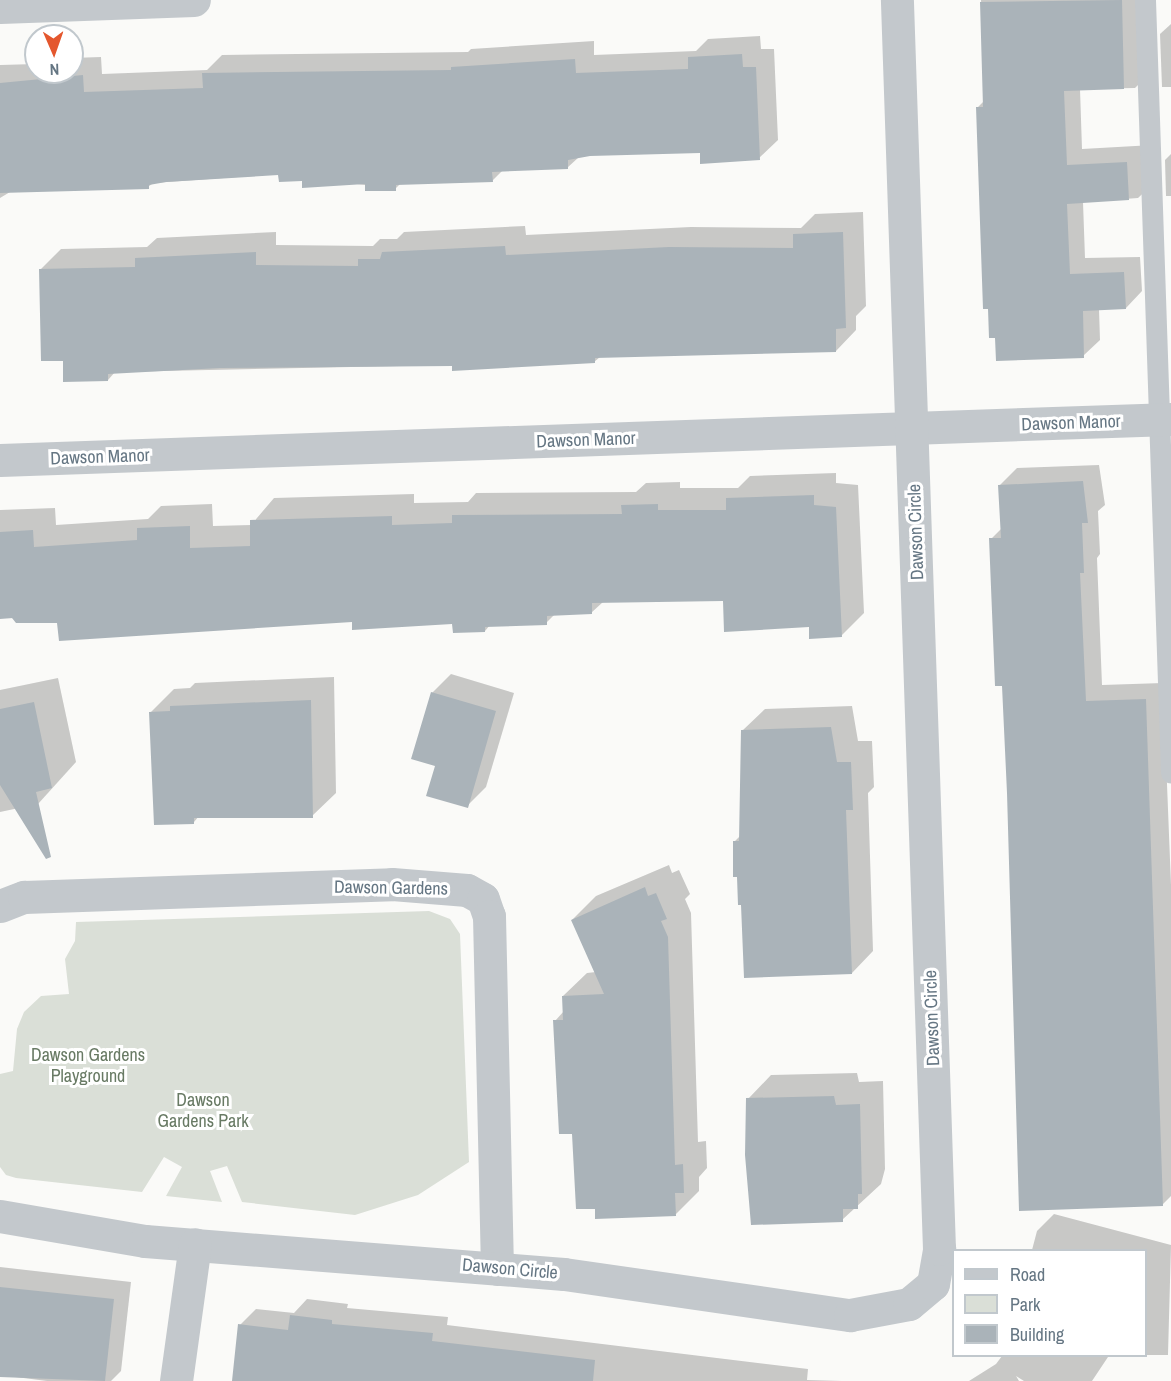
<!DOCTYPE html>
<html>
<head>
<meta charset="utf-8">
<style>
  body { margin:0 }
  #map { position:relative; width:1171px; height:1381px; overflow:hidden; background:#fafaf8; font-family:"Archivo Narrow",sans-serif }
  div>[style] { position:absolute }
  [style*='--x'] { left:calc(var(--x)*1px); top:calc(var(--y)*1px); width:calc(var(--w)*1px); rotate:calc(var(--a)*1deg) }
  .green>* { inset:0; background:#dadfd7 }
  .shadow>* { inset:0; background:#0003 }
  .building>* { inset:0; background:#aab3b9 }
  .service>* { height:21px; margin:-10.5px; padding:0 10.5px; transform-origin:10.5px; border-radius:10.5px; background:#c3c8cc }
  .minor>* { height:33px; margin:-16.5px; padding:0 16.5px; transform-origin:16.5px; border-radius:16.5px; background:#c3c8cc }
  span { translate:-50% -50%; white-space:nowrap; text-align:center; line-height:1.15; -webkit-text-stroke:6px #fff; paint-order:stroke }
  .street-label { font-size:18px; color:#657683 }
  .park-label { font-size:18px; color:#687a64 }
  .legend { position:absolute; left:952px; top:1249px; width:195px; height:108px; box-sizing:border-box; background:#fff; border:2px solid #c1c8cd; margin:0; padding:8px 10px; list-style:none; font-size:18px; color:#657683 }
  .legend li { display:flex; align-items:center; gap:12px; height:30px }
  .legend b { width:30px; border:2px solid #c1c8cd }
  .north { position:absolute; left:24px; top:24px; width:60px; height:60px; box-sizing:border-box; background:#fff; border:2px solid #c1c8cd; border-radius:50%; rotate:178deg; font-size:16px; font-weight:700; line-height:24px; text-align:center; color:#657683 }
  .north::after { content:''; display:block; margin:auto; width:21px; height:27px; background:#e4572e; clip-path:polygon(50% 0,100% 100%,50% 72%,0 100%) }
</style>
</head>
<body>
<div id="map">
  <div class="green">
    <i style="clip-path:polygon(429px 911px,450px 919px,460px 934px,469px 1162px,418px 1195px,355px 1215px,242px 1202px,227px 1166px,210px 1171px,222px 1202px,166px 1196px,182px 1167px,164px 1157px,142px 1192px,16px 1178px,6px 1175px,0 1167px,0 1074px,13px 1071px,17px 1029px,24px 1012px,41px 996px,69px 994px,65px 959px,75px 941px,76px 922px)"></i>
  </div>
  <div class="shadow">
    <i style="clip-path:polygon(981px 0,1138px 0,1151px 72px,1135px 88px,1080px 89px,1082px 149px,1153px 145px,1155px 182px,1138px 198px,1083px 202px,1085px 258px,1140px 257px,1142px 291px,1126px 308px,1099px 309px,1100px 340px,1083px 356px,977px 108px,984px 101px)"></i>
    <i style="clip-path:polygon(1171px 24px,1171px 87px,1162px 87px,1160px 34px)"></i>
    <i style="clip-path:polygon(760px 36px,761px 49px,774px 49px,778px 140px,759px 158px,701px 151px,590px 155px,579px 157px,567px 168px,503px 170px,492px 181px,401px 183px,395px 189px,280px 174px,153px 183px,148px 187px,10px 192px,0 198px,0 65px,36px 64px,36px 72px,72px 72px,72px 58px,101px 57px,102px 74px,207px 70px,222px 55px,468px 52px,471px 49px,594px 41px,594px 55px,696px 51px,708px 39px)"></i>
    <i style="clip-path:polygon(1171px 154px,1171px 196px,1166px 196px,1165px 160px)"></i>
    <i style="clip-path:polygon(863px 212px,866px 306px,856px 316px,856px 330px,836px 351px,600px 357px,594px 362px,115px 372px,108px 380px,65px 359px,40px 270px,61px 249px,147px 247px,157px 238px,276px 232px,276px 245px,373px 246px,380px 239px,397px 239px,404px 232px,525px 226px,526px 235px,691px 227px,801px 228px,815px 214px)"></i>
    <i style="clip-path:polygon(1099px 465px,1105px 505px,1098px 511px,1100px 554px,1097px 558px,1102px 685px,1163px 683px,1171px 885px,1171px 1196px,1162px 1205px,1004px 685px,991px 539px,1002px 528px,1000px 485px,1017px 468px)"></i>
    <i style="clip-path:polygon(836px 473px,836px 483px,858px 485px,864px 613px,841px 636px,724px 600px,603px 602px,591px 613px,555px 614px,546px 623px,490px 625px,485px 631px,454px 623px,0 618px,0 510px,55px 508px,56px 525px,148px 519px,161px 506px,212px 504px,213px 526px,251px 525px,274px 498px,414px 494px,414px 503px,468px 502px,476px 493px,636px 492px,646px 483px,680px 482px,680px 488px,738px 488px,750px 476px)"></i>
    <i style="clip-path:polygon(451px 674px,514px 693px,486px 787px,467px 806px,437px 765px,432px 693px)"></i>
    <i style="clip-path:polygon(334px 677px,336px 793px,312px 816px,199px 816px,194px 822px,151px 712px,174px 689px,190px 688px,195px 683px)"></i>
    <i style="clip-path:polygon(58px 678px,76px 762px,38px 804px,0 812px,0 690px)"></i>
    <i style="clip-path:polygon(852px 706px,858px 741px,872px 741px,874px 787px,868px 793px,873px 951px,852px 973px,742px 903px,734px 842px,740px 836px,743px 730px,765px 709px)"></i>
    <i style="clip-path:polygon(669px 865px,672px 873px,679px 870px,690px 894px,685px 899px,691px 913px,698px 1142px,706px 1141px,707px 1168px,699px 1177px,699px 1191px,676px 1214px,596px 1207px,574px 1132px,555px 1021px,564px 1011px,563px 996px,587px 973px,596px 972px,572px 920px,596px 896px)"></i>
    <i style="clip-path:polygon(857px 1073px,859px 1082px,883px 1081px,885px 1169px,881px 1184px,842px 1220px,748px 1099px,771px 1075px)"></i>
    <i style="clip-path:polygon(1054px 1214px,1171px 1245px,1168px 1355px,1146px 1355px,1146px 1250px,1032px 1250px,1037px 1231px)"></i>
    <i style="clip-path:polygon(0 1267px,131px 1282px,121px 1371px,111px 1381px,47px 1381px,0 1375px)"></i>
    <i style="clip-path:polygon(307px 1299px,348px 1304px,347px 1308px,448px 1317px,447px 1325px,808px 1369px,807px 1380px,842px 1381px,234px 1381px,240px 1325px,256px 1309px,294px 1313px)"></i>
    <i style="clip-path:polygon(1002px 1356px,1144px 1356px,1108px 1357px,1092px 1381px,1024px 1381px,1016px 1376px,1019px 1381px,969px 1381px,996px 1364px)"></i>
  </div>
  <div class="building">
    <i style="clip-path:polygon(1122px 0,1124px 89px,1064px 91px,1067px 165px,1127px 162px,1129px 200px,1067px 204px,1070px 274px,1124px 272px,1126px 309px,1083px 311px,1084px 358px,996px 361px,995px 338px,989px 338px,988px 309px,983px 309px,976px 107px,983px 107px,980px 2px)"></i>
    <i style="clip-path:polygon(742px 54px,743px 67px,756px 67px,760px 160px,700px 164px,700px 153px,590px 156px,568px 160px,568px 169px,492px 172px,493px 182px,396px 185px,396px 191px,365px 191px,365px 184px,302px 188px,302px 181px,279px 182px,278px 175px,166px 182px,149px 185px,149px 189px,0 193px,0 83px,83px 75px,84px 92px,203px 88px,202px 73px,451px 70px,451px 67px,575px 59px,576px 73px,688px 69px,688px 57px)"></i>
    <i style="clip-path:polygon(843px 232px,846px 328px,836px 329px,836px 352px,595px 358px,595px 363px,452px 371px,452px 366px,220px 368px,108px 374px,108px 381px,63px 382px,63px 361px,41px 361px,39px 269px,135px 267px,135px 258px,256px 252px,256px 265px,358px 266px,358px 259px,380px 259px,382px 252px,505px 246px,506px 255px,669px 247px,793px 248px,793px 234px)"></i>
    <i style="clip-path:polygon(1083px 481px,1088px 523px,1082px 523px,1084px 573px,1080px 573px,1086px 701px,1146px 699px,1163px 1206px,1019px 1211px,1007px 793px,1002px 686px,995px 686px,989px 538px,1001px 538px,998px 485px)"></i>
    <i style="clip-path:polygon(814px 495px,814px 505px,836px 507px,842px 637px,809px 639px,809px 627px,724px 632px,723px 601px,592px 603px,592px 614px,547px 616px,547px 625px,485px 627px,485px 632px,453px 633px,452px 624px,352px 630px,352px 622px,59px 641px,57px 623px,16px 623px,12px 618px,0 619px,0 532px,33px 530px,34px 547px,137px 540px,137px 528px,190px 526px,190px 548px,250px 546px,250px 520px,392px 516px,392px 525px,452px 523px,452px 515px,622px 514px,621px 505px,658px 504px,658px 510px,726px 510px,726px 498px)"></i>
    <i style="clip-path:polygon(431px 692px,496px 711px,468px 808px,426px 796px,435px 766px,411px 759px)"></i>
    <i style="clip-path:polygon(311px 700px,313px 818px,194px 818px,194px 824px,154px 825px,149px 712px,170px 711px,170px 706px)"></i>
    <i style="clip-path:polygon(34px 702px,52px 788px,36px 792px,51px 857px,46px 859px,0 785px,0 709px)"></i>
    <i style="clip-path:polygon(831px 727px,837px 762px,851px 762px,853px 810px,846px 810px,852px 974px,744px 978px,741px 905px,738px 905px,737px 877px,733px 877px,733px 841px,739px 841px,741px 730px)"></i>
    <i style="clip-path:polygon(645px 887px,648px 896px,656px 893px,667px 919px,661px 921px,668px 937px,675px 1165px,683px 1164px,684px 1193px,675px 1193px,676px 1216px,595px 1219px,595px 1209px,576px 1209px,572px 1134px,559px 1134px,553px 1020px,563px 1020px,562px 996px,604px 994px,571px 920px)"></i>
    <i style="clip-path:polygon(834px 1096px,836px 1105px,860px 1104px,862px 1194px,858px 1194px,858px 1209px,843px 1209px,843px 1222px,751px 1225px,745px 1155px,746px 1098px)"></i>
    <i style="clip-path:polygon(0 1287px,114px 1299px,105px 1381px,0 1377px)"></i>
    <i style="clip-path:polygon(290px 1315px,332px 1320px,332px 1324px,433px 1333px,432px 1341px,595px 1360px,593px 1381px,232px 1381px,238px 1324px,288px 1330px)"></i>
  </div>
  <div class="service">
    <i style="--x:1145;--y:0;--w:773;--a:88.07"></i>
  </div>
  <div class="minor">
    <i style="--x:0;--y:7;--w:194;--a:-2.1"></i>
    <i style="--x:0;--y:460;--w:1172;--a:-2.01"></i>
    <i style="--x:0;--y:906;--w:26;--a:-21"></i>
    <i style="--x:24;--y:897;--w:368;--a:-2"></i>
    <i style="--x:392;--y:884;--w:75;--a:4.6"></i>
    <i style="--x:467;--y:890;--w:18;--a:29"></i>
    <i style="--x:483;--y:899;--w:18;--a:71"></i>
    <i style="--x:489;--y:916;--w:353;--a:88.7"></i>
    <i style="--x:0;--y:1216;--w:147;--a:9.8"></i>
    <i style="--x:145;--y:1241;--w:420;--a:4.5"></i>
    <i style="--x:564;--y:1274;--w:289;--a:8.2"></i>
    <i style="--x:850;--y:1315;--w:60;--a:-10.6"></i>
    <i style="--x:909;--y:1304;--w:31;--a:-40"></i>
    <i style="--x:933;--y:1284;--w:36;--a:-80"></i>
    <i style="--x:939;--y:1249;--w:1250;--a:-91.93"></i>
    <i style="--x:176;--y:1381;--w:138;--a:-82.1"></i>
  </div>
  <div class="street-label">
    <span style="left:1071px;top:423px;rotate:-2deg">Dawson Manor</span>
    <span style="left:586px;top:440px;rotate:-2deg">Dawson Manor</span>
    <span style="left:100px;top:457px;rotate:-2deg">Dawson Manor</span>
    <span style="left:916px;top:532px;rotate:-92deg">Dawson Circle</span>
    <span style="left:391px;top:888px;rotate:1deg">Dawson Gardens</span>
    <span style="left:932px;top:1018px;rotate:-92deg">Dawson Circle</span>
    <span style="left:510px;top:1269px;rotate:5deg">Dawson Circle</span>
  </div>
  <div class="park-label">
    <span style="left:88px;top:1066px">Dawson Gardens<br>Playground</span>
    <span style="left:203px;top:1111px">Dawson<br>Gardens Park</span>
  </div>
  <ul class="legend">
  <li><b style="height:8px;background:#c3c8cc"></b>Road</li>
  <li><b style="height:16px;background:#dadfd7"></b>Park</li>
  <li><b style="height:16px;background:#aab3b9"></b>Building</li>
  </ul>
  <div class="north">N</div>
</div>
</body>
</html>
